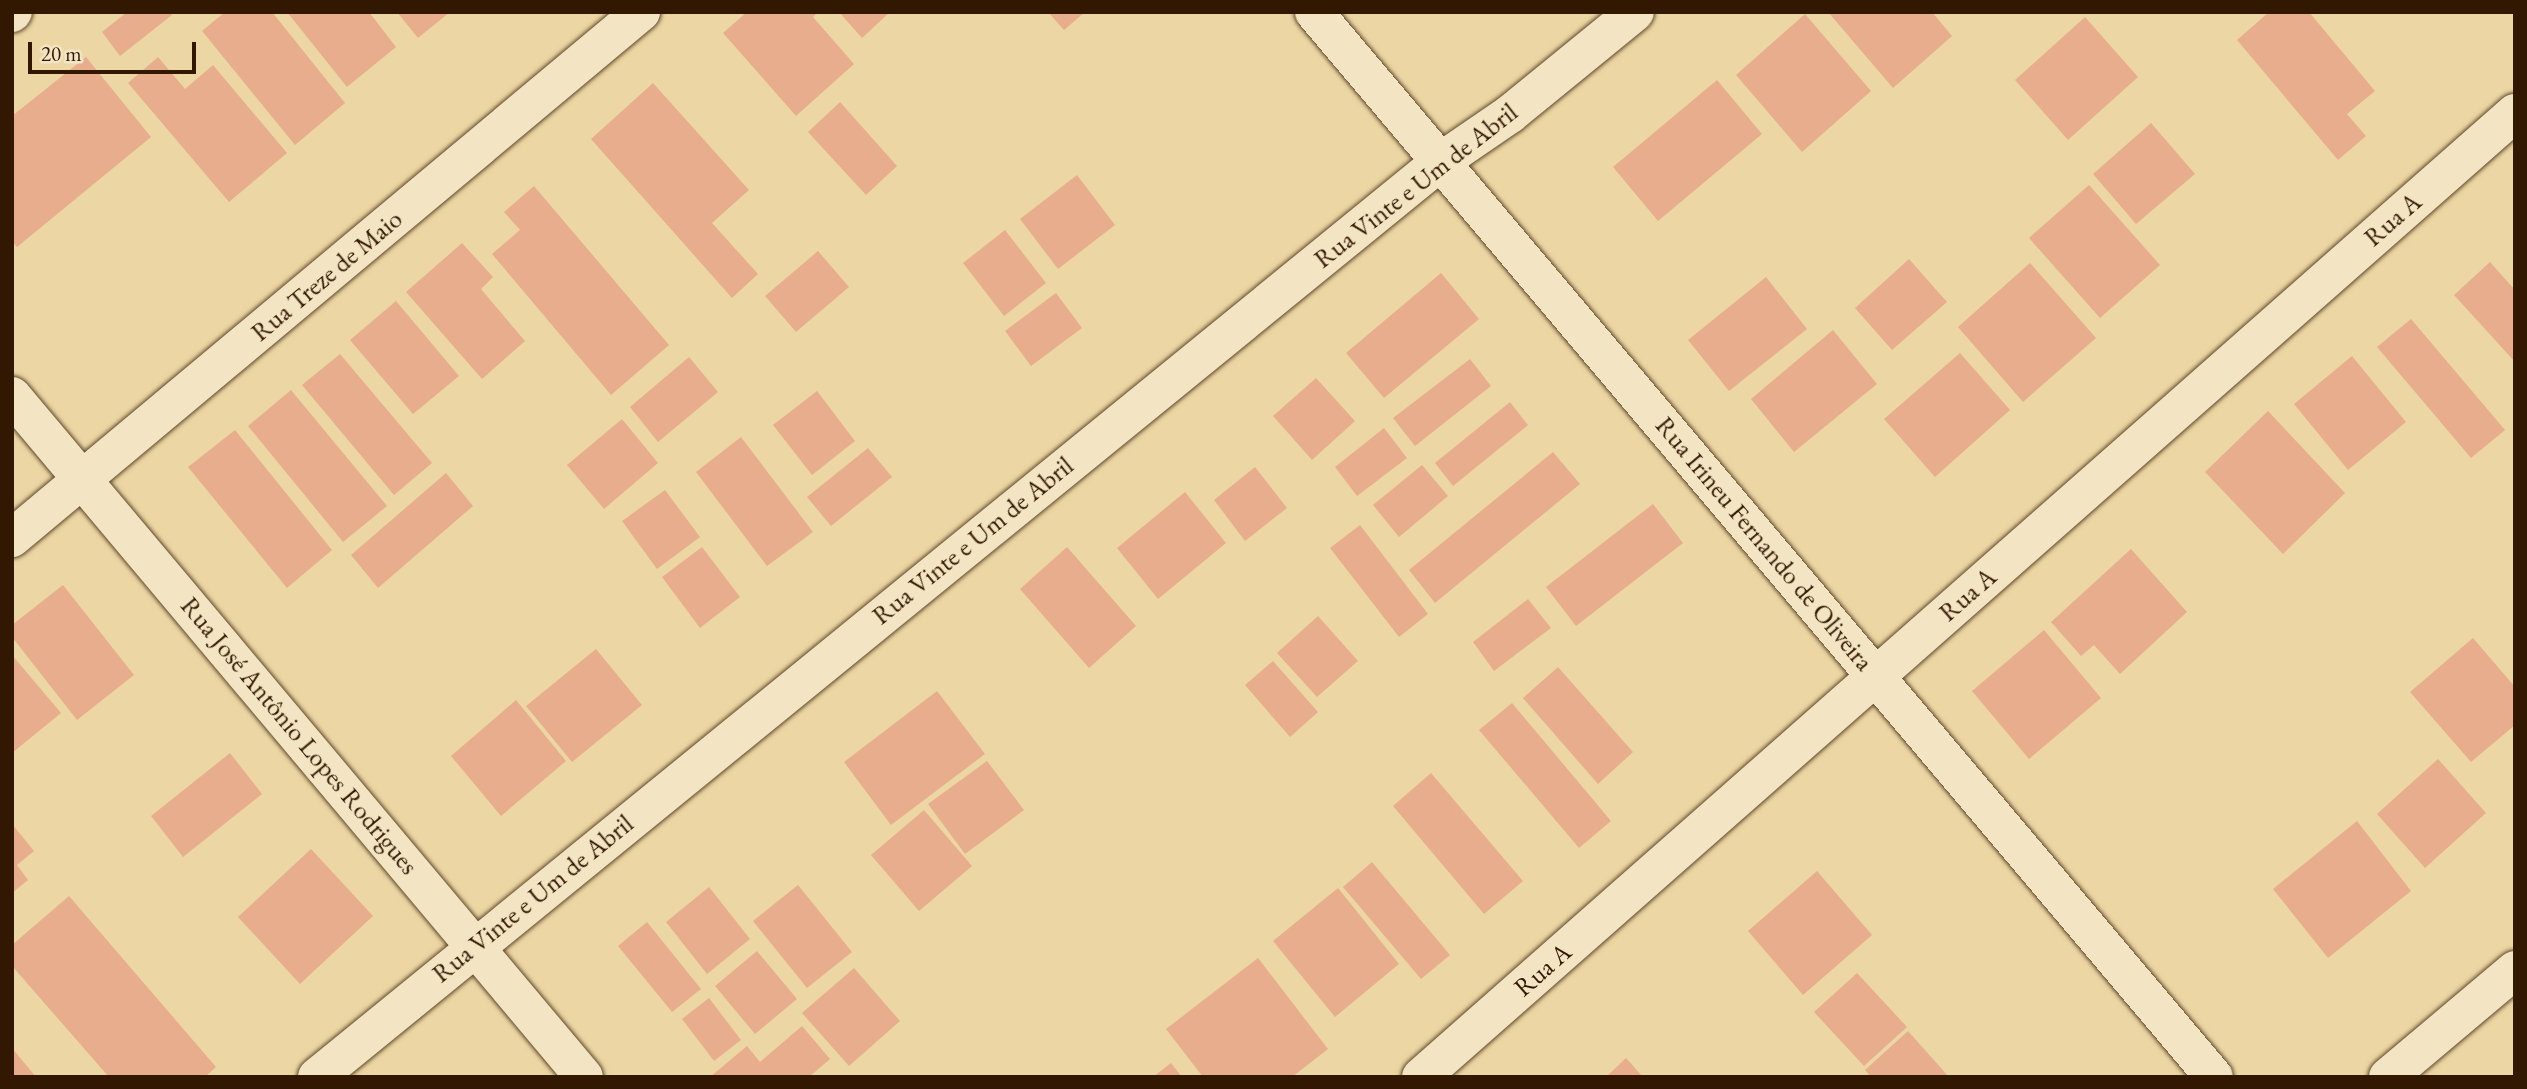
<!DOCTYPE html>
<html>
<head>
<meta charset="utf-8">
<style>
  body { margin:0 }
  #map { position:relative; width:2527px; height:1089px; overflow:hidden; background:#ecd7a4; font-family:"EB Garamond",serif }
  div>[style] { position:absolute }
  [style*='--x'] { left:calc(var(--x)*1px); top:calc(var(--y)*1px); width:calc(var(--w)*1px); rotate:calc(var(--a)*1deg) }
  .building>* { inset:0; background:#e7ad8d }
  .roads { filter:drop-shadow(0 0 2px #60482a) drop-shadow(0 0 2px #60482a) }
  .minor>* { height:38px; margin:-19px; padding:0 19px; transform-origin:19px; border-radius:19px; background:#f3e5c4 }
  span { translate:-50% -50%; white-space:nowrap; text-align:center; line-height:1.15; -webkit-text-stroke:7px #f3e5c4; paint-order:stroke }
  .street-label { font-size:26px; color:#321801 }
  .frame { position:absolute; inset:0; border:14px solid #321801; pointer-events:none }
  .scale { position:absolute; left:28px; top:42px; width:168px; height:32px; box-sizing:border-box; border:4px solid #321801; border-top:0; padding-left:9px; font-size:21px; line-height:24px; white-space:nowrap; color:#321801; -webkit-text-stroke:5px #f3e5c4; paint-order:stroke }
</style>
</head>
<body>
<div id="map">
  <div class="building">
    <i style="clip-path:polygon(127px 12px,170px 12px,172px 15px,120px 56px,102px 32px)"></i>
    <i style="clip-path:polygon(225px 12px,272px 12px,345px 103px,295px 145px,202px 31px)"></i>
    <i style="clip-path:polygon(287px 12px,369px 12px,396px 47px,347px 87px)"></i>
    <i style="clip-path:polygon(397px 12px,450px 12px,418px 38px)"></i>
    <i style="clip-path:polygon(747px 12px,818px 12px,813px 17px,854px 64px,796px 116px,723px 33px)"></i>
    <i style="clip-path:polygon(839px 12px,890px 12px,862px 38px)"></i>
    <i style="clip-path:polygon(1048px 12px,1085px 12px,1064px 30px)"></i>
    <i style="clip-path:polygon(1828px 12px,1932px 12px,1952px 36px,1893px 88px)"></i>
    <i style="clip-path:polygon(2269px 12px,2309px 12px,2375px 91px,2347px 114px,2366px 136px,2338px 160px,2237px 40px)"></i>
    <i style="clip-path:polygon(1805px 14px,1871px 91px,1802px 152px,1736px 75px)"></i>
    <i style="clip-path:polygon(2085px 17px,2138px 77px,2068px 140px,2015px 80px)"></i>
    <i style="clip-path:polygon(86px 57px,151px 137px,17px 247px,12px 241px,12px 116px)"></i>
    <i style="clip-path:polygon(158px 57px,185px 89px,213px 65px,287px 153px,229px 202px,128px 83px)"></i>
    <i style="clip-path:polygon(1717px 80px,1762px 134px,1658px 221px,1613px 167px)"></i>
    <i style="clip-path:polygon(653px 83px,749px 190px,712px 223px,758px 274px,732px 298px,591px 139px)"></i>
    <i style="clip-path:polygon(840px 102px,897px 166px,866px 195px,808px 132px)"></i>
    <i style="clip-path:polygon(2151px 123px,2195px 174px,2136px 224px,2093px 174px)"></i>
    <i style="clip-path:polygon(1077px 175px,1115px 225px,1058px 269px,1020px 219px)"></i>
    <i style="clip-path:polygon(2089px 185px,2160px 265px,2100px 318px,2029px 238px)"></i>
    <i style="clip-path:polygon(534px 186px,669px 345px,611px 395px,492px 254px,520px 230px,504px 212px)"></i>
    <i style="clip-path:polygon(1005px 230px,1046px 283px,1004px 316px,963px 263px)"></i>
    <i style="clip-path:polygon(462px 243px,493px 277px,481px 289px,525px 341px,482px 379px,406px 292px)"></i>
    <i style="clip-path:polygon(818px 251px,849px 287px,796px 332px,765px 296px)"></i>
    <i style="clip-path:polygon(1909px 259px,1947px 302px,1892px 350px,1855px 308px)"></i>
    <i style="clip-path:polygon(2490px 262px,2515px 290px,2515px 362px,2454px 295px)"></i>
    <i style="clip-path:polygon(2030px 263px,2096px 338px,2023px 402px,1958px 327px)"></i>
    <i style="clip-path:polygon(1441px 273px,1479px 319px,1384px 398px,1346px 353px)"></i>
    <i style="clip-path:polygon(1766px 277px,1807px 329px,1729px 391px,1688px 340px)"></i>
    <i style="clip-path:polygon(1056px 293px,1082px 328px,1031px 366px,1005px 331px)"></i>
    <i style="clip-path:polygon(396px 301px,459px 376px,413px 414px,350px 340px)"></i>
    <i style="clip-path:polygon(2411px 319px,2505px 430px,2471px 458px,2377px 347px)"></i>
    <i style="clip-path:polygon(1833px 330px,1877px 384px,1794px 452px,1751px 399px)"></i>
    <i style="clip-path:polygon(1960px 353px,2010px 410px,1935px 477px,1884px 419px)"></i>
    <i style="clip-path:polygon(340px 354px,432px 463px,394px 495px,302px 385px)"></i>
    <i style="clip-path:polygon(2352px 356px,2406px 422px,2348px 470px,2294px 404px)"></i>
    <i style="clip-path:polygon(689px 357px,718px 392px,658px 442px,630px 407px)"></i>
    <i style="clip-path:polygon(1470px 359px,1491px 386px,1415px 446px,1393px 418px)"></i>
    <i style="clip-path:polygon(1316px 378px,1355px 421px,1312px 460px,1273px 416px)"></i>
    <i style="clip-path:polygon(291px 390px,387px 506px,343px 542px,248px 426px)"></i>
    <i style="clip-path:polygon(817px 391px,855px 441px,812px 475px,773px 425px)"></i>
    <i style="clip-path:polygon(1510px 402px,1528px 425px,1453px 486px,1435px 463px)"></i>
    <i style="clip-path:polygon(2268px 411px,2345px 493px,2283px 554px,2205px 472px)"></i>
    <i style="clip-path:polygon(622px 419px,658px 463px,604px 509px,567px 465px)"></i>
    <i style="clip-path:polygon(1384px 428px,1407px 458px,1357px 496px,1335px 467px)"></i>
    <i style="clip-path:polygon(235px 430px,332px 550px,287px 588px,188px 467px)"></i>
    <i style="clip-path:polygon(741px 437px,813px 532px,767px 566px,696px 472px)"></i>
    <i style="clip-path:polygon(868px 448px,892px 477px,831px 526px,807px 497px)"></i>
    <i style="clip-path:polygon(1553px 452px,1580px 484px,1435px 603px,1409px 570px)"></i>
    <i style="clip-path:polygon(1422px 465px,1448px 496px,1399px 537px,1373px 505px)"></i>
    <i style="clip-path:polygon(1255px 467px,1287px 508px,1245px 541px,1214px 500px)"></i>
    <i style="clip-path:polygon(446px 473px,473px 506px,378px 588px,351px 555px)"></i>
    <i style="clip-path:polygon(665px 490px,700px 537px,657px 569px,622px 521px)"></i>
    <i style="clip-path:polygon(1185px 492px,1226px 543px,1158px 599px,1117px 548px)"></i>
    <i style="clip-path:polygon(1653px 504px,1683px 543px,1576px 626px,1546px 587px)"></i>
    <i style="clip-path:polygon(1360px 525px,1428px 614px,1399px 637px,1330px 548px)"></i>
    <i style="clip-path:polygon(702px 547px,740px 597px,700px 628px,662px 577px)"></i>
    <i style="clip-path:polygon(1067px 547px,1136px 626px,1089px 668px,1020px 589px)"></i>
    <i style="clip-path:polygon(2131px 549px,2187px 612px,2120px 674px,2094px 645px,2081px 656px,2051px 622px)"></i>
    <i style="clip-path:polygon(63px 585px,134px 675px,77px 720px,12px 637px,12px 625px)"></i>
    <i style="clip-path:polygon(1528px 599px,1551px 628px,1494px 671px,1473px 642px)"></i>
    <i style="clip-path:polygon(1318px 616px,1358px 661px,1317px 697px,1277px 653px)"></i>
    <i style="clip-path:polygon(2044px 630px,2101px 698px,2029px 759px,1972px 691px)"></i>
    <i style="clip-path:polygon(2473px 638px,2515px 687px,2515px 725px,2471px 762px,2410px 692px)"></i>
    <i style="clip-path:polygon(596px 649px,642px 705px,572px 762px,526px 706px)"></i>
    <i style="clip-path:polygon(12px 655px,61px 713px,12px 753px)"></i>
    <i style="clip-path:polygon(1273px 661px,1318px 712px,1290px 737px,1245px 685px)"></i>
    <i style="clip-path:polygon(1558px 667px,1633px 752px,1598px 784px,1523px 698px)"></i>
    <i style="clip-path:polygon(937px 691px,985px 754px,891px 825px,844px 762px)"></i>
    <i style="clip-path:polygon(516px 700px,566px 761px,501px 816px,451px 756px)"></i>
    <i style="clip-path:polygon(1512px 703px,1611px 821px,1579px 848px,1479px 730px)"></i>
    <i style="clip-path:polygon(230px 753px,262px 794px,183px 857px,151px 816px)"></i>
    <i style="clip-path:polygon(2438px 759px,2486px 813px,2425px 868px,2377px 814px)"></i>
    <i style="clip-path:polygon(987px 761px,1024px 810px,965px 854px,928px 804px)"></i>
    <i style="clip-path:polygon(1431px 773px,1523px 881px,1484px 914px,1393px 806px)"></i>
    <i style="clip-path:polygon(924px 810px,972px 866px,919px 911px,871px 855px)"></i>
    <i style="clip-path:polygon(2357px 821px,2411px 891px,2328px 958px,2273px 889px)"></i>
    <i style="clip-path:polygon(12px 824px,34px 851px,17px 865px,28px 880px,12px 893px)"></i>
    <i style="clip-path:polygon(311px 849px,373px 916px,300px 984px,238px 917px)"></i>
    <i style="clip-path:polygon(1372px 862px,1450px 955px,1421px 979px,1343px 887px)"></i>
    <i style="clip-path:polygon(1817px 871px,1872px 935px,1803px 995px,1748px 931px)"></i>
    <i style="clip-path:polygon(798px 885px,852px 952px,807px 988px,753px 921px)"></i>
    <i style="clip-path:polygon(709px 887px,750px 939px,707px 974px,666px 922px)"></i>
    <i style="clip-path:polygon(1338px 888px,1399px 964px,1335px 1017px,1273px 941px)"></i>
    <i style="clip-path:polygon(69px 896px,216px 1067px,205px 1077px,109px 1077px,12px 966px,12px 945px)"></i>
    <i style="clip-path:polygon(647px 922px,701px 989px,672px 1012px,618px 946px)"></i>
    <i style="clip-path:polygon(757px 951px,797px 999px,755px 1034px,715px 986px)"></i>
    <i style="clip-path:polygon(1258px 958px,1328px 1049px,1292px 1077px,1203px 1077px,1166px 1029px)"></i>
    <i style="clip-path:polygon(854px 968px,900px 1021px,849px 1066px,802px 1013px)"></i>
    <i style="clip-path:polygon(1857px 973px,1907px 1027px,1864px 1066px,1814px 1012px)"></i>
    <i style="clip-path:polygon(709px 998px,741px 1040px,714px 1061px,682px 1019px)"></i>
    <i style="clip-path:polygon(802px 1026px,830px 1059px,809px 1077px,710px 1077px,747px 1046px,760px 1062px)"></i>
    <i style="clip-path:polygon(1908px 1031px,1949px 1077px,1871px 1077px,1865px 1070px)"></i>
    <i style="clip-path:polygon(12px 1048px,36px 1077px,12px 1077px)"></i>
    <i style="clip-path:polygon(1626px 1058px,1643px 1077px,1606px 1077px)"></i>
    <i style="clip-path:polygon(1171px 1063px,1182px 1077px,1153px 1077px)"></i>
  </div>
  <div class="roads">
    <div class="minor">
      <i style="--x:1314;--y:12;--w:1394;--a:49.8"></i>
      <i style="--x:12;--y:13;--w:1;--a:-45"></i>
      <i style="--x:12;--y:396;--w:889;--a:49.97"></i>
      <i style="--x:12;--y:538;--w:820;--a:-39.9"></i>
      <i style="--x:317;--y:1077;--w:1449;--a:-39.17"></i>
      <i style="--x:1440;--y:162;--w:85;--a:-34.4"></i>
      <i style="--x:1510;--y:114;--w:161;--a:-39.2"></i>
      <i style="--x:1421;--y:1077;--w:1458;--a:-41.39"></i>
      <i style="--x:2388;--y:1077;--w:166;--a:-40.1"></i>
    </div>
  </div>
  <div class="street-label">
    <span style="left:1416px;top:186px;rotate:-38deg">Rua Vinte e Um de Abril</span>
    <span style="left:2393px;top:220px;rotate:-41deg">Rua A</span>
    <span style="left:327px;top:276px;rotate:-40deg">Rua Treze de Maio</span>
    <span style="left:973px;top:541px;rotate:-39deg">Rua Vinte e Um de Abril</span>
    <span style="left:1764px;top:544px;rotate:50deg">Rua Irineu Fernando de Oliveira</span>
    <span style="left:1968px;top:595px;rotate:-41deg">Rua A</span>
    <span style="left:299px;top:736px;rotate:50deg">Rua José Antônio Lopes Rodrigues</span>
    <span style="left:533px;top:899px;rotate:-39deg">Rua Vinte e Um de Abril</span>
    <span style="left:1543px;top:970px;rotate:-41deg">Rua A</span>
  </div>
  <div class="frame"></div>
  <div class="scale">20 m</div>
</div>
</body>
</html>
